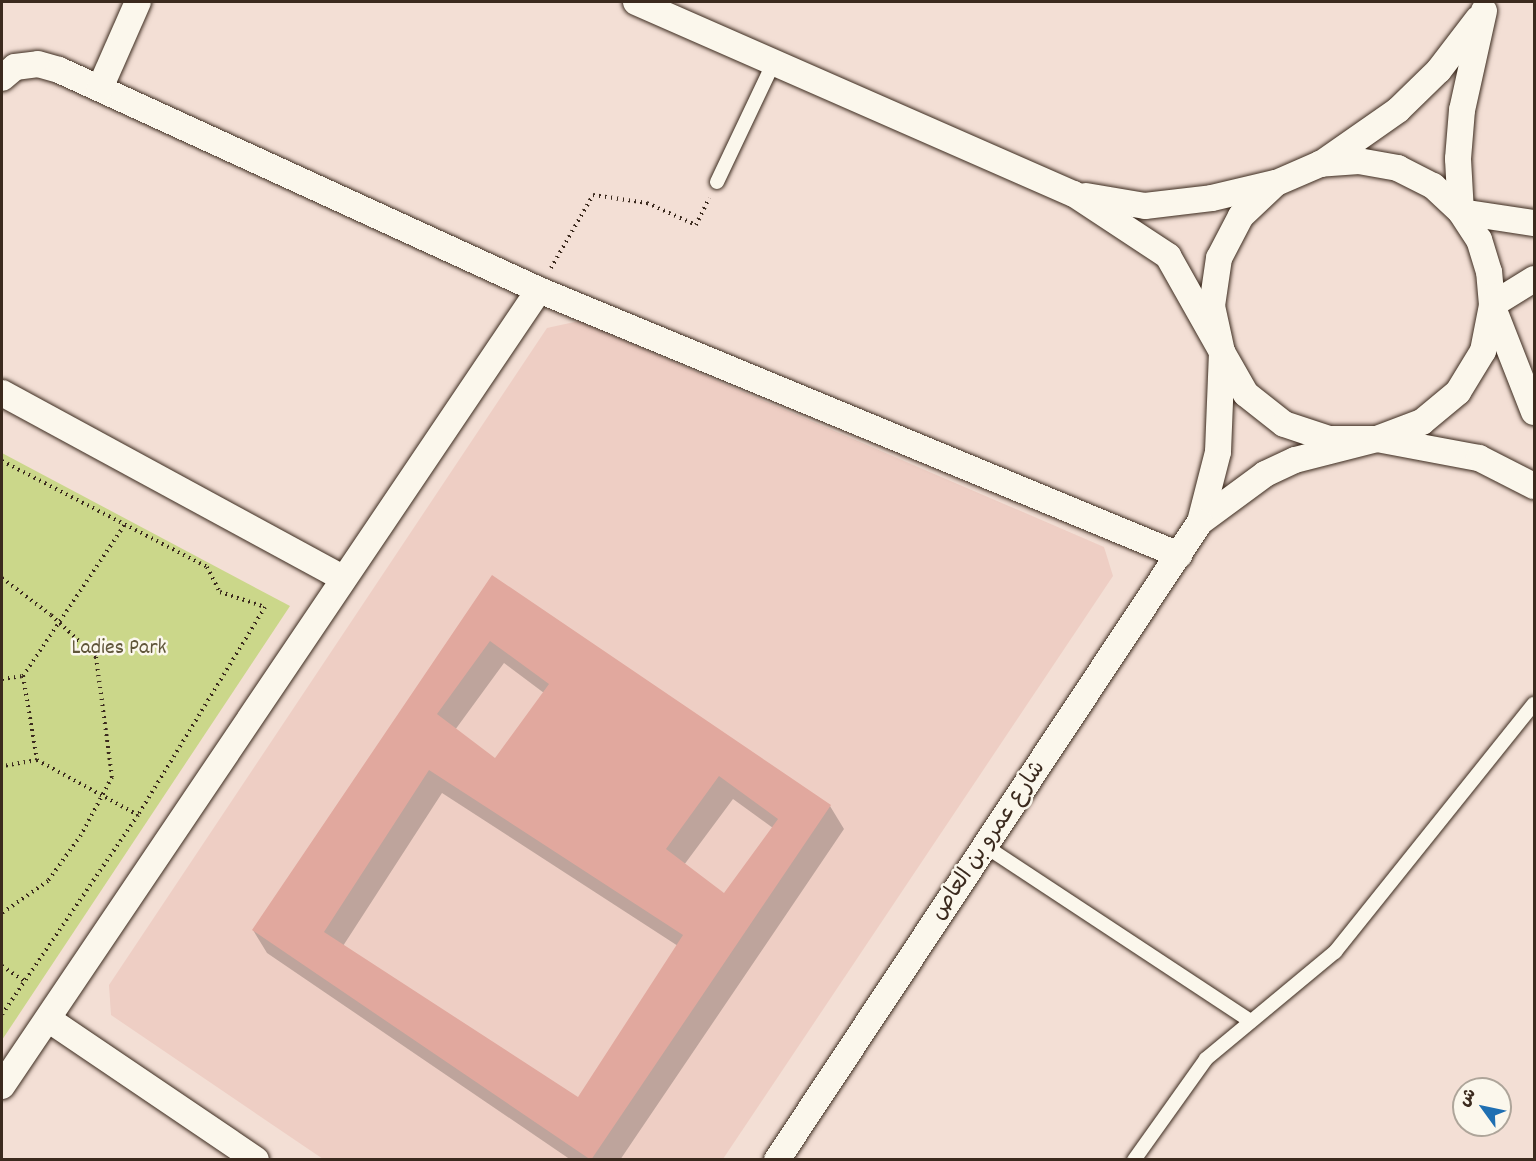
<!DOCTYPE html>
<html>
<head>
<meta charset="utf-8">
<style>
  body { margin:0 }
  #map { position:relative; width:1536px; height:1161px; overflow:hidden; background:#f3dfd5; font-family:Dekko,"Playpen Sans Arabic",sans-serif }
  div>[style] { position:absolute }
  [style*='--x'] { left:calc(var(--x)*1px); top:calc(var(--y)*1px); width:calc(var(--w)*1px); rotate:calc(var(--a)*1deg) }
  .built>* { inset:0; background:#eecec4 }
  .green>* { inset:0; background:#cbd78a }
  .shadow>* { inset:0; background:#0003 }
  .building>* { inset:0; background:#e1a89e }
  .path>* { height:4px; margin-top:-2px; transform-origin:0; background:repeating-linear-gradient(90deg,#3b2a1e 0 1.5px,transparent 0 6px) }
  .roads { filter:drop-shadow(0 0 2px #3b2a1e) drop-shadow(0 0 2px #3b2a1e) }
  .lane>* { height:14px; margin:-7px; padding:0 7px; transform-origin:7px; border-radius:7px; background:#fbf7ec }
  .street>* { height:26px; margin:-13px; padding:0 13px; transform-origin:13px; border-radius:13px; background:#fbf7ec }
  span { translate:-50% -50%; white-space:nowrap; text-align:center; line-height:1.15; -webkit-text-stroke:5px #fbf7ec; paint-order:stroke }
  .park-label { font-size:22px; color:#5f5539 }
  .street-label { font-size:22px; color:#3b2a1e }
  .frame { position:absolute; inset:0; border:3px solid #3b2a1e; pointer-events:none }
  .north { position:absolute; left:1452px; top:1077px; width:60px; height:60px; box-sizing:border-box; background:#fbf7ec; border:2px solid #aea59a; border-radius:50%; rotate:303deg; font-size:16px; font-weight:700; line-height:24px; text-align:center; color:#3b2a1e }
  .north::after { content:''; display:block; margin:auto; width:21px; height:27px; background:#1f6fb2; clip-path:polygon(50% 0,100% 100%,50% 72%,0 100%) }
</style>
</head>
<body>
<div id="map">
  <div class="built">
    <i style="clip-path:polygon(579px 321px,1104px 547px,1113px 576px,723px 1159px,323px 1159px,111px 1015px,109px 985px,547px 328px)"></i>
  </div>
  <div class="green">
    <i style="clip-path:polygon(2px 453px,290px 606px,2px 1040px)"></i>
  </div>
  <div class="shadow">
    <i style="clip-path:polygon(evenodd,493px 577px,830px 806px,844px 829px,620px 1160px,571px 1160px,267px 953px,253px 930px,493px 577px,504px 663px,544px 693px,496px 760px,455px 730px,504px 663px,493px 577px,442px 793px,678px 946px,579px 1099px,343px 946px,442px 793px,493px 577px,733px 799px,773px 828px,725px 895px,684px 865px,733px 799px)"></i>
  </div>
  <div class="building">
    <i style="clip-path:polygon(evenodd,492px 575px,831px 805px,591px 1160px,252px 930px,492px 575px,490px 641px,549px 684px,495px 758px,437px 714px,490px 641px,492px 575px,429px 770px,683px 935px,578px 1097px,324px 932px,429px 770px,492px 575px,719px 776px,778px 819px,724px 893px,666px 849px,719px 776px)"></i>
  </div>
  <div class="path">
    <i style="--x:551;--y:268;--w:84;--a:-60.1"></i>
    <i style="--x:593;--y:195;--w:55;--a:8.4"></i>
    <i style="--x:647;--y:203;--w:54;--a:24.2"></i>
    <i style="--x:696;--y:225;--w:30;--a:-64"></i>
    <i style="--x:2;--y:461;--w:231;--a:27.3"></i>
    <i style="--x:207;--y:567;--w:28;--a:63"></i>
    <i style="--x:220;--y:592;--w:47;--a:18.4"></i>
    <i style="--x:265;--y:607;--w:244;--a:121.4"></i>
    <i style="--x:138;--y:815;--w:241;--a:124.3"></i>
    <i style="--x:2;--y:578;--w:61;--a:37.1"></i>
    <i style="--x:51;--y:615;--w:62;--a:43"></i>
    <i style="--x:96;--y:657;--w:121;--a:82.4"></i>
    <i style="--x:112;--y:777;--w:66;--a:118.1"></i>
    <i style="--x:81;--y:835;--w:57;--a:125.7"></i>
    <i style="--x:48;--y:881;--w:56;--a:145.2"></i>
    <i style="--x:23;--y:676;--w:183;--a:-56.1"></i>
    <i style="--x:2;--y:679;--w:21;--a:-8"></i>
    <i style="--x:23;--y:676;--w:85;--a:80.5"></i>
    <i style="--x:37;--y:760;--w:36;--a:170"></i>
    <i style="--x:37;--y:760;--w:115;--a:28.6"></i>
    <i style="--x:2;--y:966;--w:27;--a:34"></i>
  </div>
  <div class="roads">
    <div class="lane">
      <i style="--x:717;--y:182;--w:133;--a:-64.6"></i>
      <i style="--x:985;--y:846;--w:318;--a:33.4"></i>
      <i style="--x:1134;--y:1160;--w:124;--a:-54.5"></i>
      <i style="--x:1206;--y:1059;--w:168;--a:-39.7"></i>
      <i style="--x:1335;--y:952;--w:318;--a:-51.3"></i>
    </div>
    <div class="street">
      <i style="--x:636;--y:2;--w:478;--a:23.7"></i>
      <i style="--x:1074;--y:194;--w:113;--a:33.4"></i>
      <i style="--x:1168;--y:256;--w:110;--a:60.6"></i>
      <i style="--x:1222;--y:352;--w:100;--a:92.3"></i>
      <i style="--x:1218;--y:452;--w:72;--a:104.4"></i>
      <i style="--x:1200;--y:522;--w:81;--a:-36.4"></i>
      <i style="--x:1265;--y:474;--w:33;--a:-25"></i>
      <i style="--x:1295;--y:460;--w:85;--a:-14.4"></i>
      <i style="--x:1377;--y:439;--w:48;--a:-20.7"></i>
      <i style="--x:1422;--y:422;--w:47;--a:-39.8"></i>
      <i style="--x:1458;--y:392;--w:48;--a:-58.6"></i>
      <i style="--x:1483;--y:351;--w:47;--a:-78.9"></i>
      <i style="--x:1492;--y:305;--w:33;--a:-95"></i>
      <i style="--x:1489;--y:272;--w:34;--a:-107"></i>
      <i style="--x:1479;--y:240;--w:33;--a:-123"></i>
      <i style="--x:1461;--y:212;--w:38;--a:-137"></i>
      <i style="--x:1433;--y:186;--w:39;--a:-153"></i>
      <i style="--x:1398;--y:168;--w:40;--a:-170"></i>
      <i style="--x:1359;--y:161;--w:39;--a:176"></i>
      <i style="--x:1320;--y:164;--w:48;--a:156.6"></i>
      <i style="--x:1276;--y:183;--w:48;--a:136.7"></i>
      <i style="--x:1241;--y:216;--w:47;--a:117.6"></i>
      <i style="--x:1219;--y:258;--w:49;--a:98.3"></i>
      <i style="--x:1212;--y:306;--w:47;--a:77.7"></i>
      <i style="--x:1222;--y:352;--w:48;--a:60.3"></i>
      <i style="--x:1246;--y:394;--w:48;--a:38.3"></i>
      <i style="--x:1284;--y:424;--w:47;--a:18.4"></i>
      <i style="--x:1329;--y:439;--w:48;--a:0"></i>
      <i style="--x:1377;--y:439;--w:104;--a:10.6"></i>
      <i style="--x:1479;--y:458;--w:62;--a:27"></i>
      <i style="--x:1484;--y:11;--w:101;--a:102.5"></i>
      <i style="--x:1462;--y:110;--w:49;--a:94.7"></i>
      <i style="--x:1458;--y:159;--w:53;--a:86.8"></i>
      <i style="--x:1461;--y:212;--w:74;--a:8.6"></i>
      <i style="--x:2;--y:78;--w:17;--a:-40"></i>
      <i style="--x:15;--y:67;--w:23;--a:-7"></i>
      <i style="--x:38;--y:64;--w:22;--a:16"></i>
      <i style="--x:59;--y:70;--w:528;--a:24.62"></i>
      <i style="--x:539;--y:290;--w:693;--a:22.49"></i>
      <i style="--x:100;--y:88;--w:94;--a:-66.2"></i>
      <i style="--x:1321;--y:164;--w:94;--a:-35"></i>
      <i style="--x:1398;--y:110;--w:57;--a:-44.3"></i>
      <i style="--x:1439;--y:70;--w:64;--a:-52.6"></i>
      <i style="--x:1086;--y:196;--w:60;--a:9.6"></i>
      <i style="--x:1145;--y:206;--w:67;--a:-6.8"></i>
      <i style="--x:1212;--y:198;--w:65;--a:-13.4"></i>
      <i style="--x:1534;--y:279;--w:49;--a:148.2"></i>
      <i style="--x:1492;--y:305;--w:115;--a:68.6"></i>
      <i style="--x:2;--y:393;--w:388;--a:28.5"></i>
      <i style="--x:48;--y:1019;--w:251;--a:34.1"></i>
      <i style="--x:2;--y:1086;--w:960;--a:-56"></i>
      <i style="--x:777;--y:1160;--w:765;--a:-56.46"></i>
    </div>
  </div>
  <div class="park-label">
    <span style="left:119px;top:649px">Ladies Park</span>
  </div>
  <div class="street-label">
    <span style="left:989px;top:841px;rotate:-56deg">شارع عمرو بن العاص</span>
  </div>
  <div class="frame"></div>
  <div class="north">ش</div>
</div>
</body>
</html>
